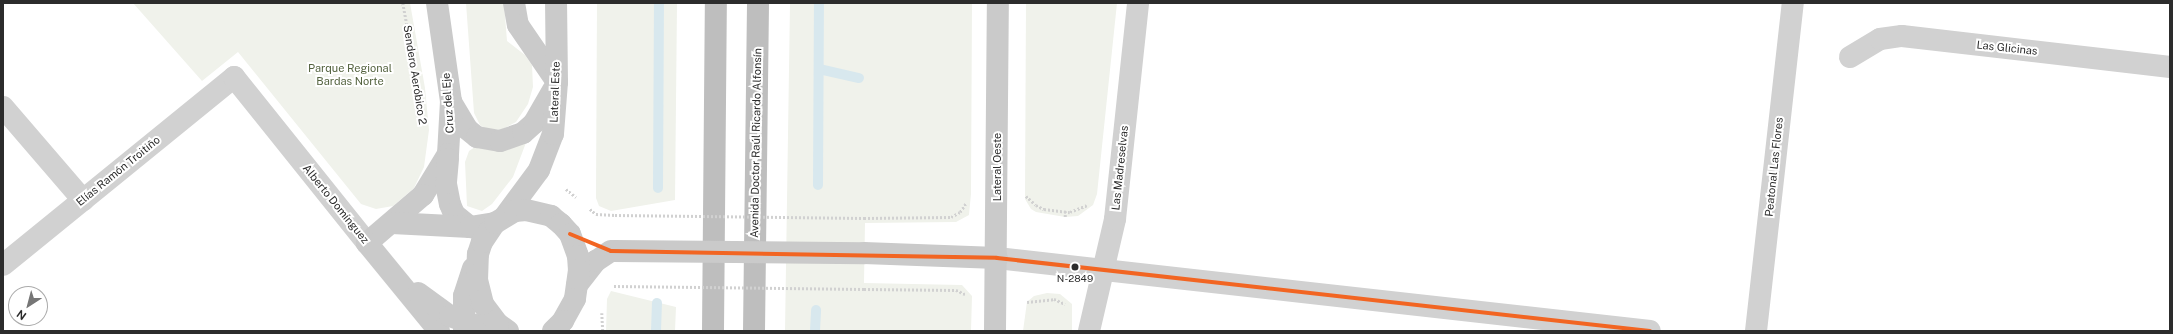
<!DOCTYPE html>
<html>
<head>
<meta charset="utf-8">
<style>
  body { margin:0 }
  #map { position:relative; width:2173px; height:334px; overflow:hidden; background:#fff; font-family:"Public Sans",sans-serif }
  div>[style] { position:absolute }
  [style*='--x'] { left:calc(var(--x)*1px); top:calc(var(--y)*1px); width:calc(var(--w)*1px); rotate:calc(var(--a)*1deg) }
  .green>* { inset:0; background:#f0f2eb }
  .stream>* { height:10px; margin:-5px; padding:0 5px; transform-origin:5px; border-radius:5px; background:#d8e8ee }
  .path>* { height:2.5px; margin-top:-1.25px; transform-origin:0; background:repeating-linear-gradient(90deg,#d1d1d1 0 2px,transparent 0 4px) }
  .street>* { height:22px; margin:-11px; padding:0 11px; transform-origin:11px; border-radius:11px; background:#d1d1d1 }
  .secondary>* { height:22px; margin:-11px; padding:0 11px; transform-origin:11px; border-radius:11px; background:#cacaca }
  .highway>* { height:22px; margin:-11px; padding:0 11px; transform-origin:11px; border-radius:11px; background:#bebebe }
  .path-bridge>* { height:2.5px; margin-top:-1.25px; transform-origin:0; background:repeating-linear-gradient(90deg,#d1d1d1 0 2px,transparent 0 4px) }
  .secondary-bridge>* { height:22px; margin:-11px; padding:0 11px; transform-origin:11px; border-radius:11px; background:#cacaca }
  .bus-1>* { height:4px; margin:-2px; padding:0 2px; transform-origin:2px; border-radius:2px; background:#f26522 }
  .dots>* { width:11px; height:11px; translate:-50% -50%; box-sizing:border-box; border:2px solid #fff; border-radius:50% }
  span { translate:-50% -50%; white-space:nowrap; text-align:center; line-height:1.15; -webkit-text-stroke:4px #fff; paint-order:stroke }
  .bus-label { font-size:10px; color:#2c2c2c }
  .street-label { font-size:11px; color:#2c2c2c }
  .park-label { font-size:11px; color:#53623e }
  .frame { position:absolute; inset:0; border:4px solid #2c2c2c; pointer-events:none }
  .north { position:absolute; left:8px; top:286px; width:40px; height:40px; box-sizing:border-box; background:#fff; border:1px solid #ababab; border-radius:50%; rotate:216deg; font-size:11px; font-weight:700; line-height:16px; text-align:center; color:#2c2c2c }
  .north::after { content:''; display:block; margin:auto; width:14px; height:18px; background:#767676; clip-path:polygon(50% 0,100% 100%,50% 72%,0 100%) }
</style>
</head>
<body>
<div id="map">
  <div class="green">
    <i style="clip-path:polygon(133px 3px,410px 3px,425px 88px,429px 130px,424px 167px,414px 188px,393px 206px,376px 209px,361px 204px,238px 52px,202px 81px)"></i>
    <i style="clip-path:polygon(466px 3px,504px 3px,507px 41px,525px 55px,532px 65px,533px 87px,528px 104px,516px 122px,501px 130px,486px 129px,480px 125px,474px 113px)"></i>
    <i style="clip-path:polygon(597px 3px,677px 3px,675px 200px,611px 211px,599px 206px,596px 198px)"></i>
    <i style="clip-path:polygon(790px 3px,972px 3px,971px 194px,969px 215px,956px 222px,865px 223px,864px 283px,962px 285px,972px 296px,971px 331px,785px 331px)"></i>
    <i style="clip-path:polygon(1026px 3px,1117px 3px,1097px 194px,1093px 205px,1078px 216px,1065px 217px,1036px 212px,1031px 209px,1025px 199px)"></i>
    <i style="clip-path:polygon(527px 140px,513px 177px,492px 204px,482px 211px,467px 206px,465px 162px,469px 151px,475px 147px,497px 151px)"></i>
    <i style="clip-path:polygon(611px 291px,676px 307px,675px 331px,606px 331px,607px 299px)"></i>
    <i style="clip-path:polygon(1047px 293px,1060px 294px,1072px 304px,1072px 331px,1023px 331px,1027px 302px,1034px 296px)"></i>
  </div>
  <div class="stream">
    <i style="--x:819;--y:69;--w:41;--a:12.7"></i>
    <i style="--x:818;--y:185;--w:182;--a:-89.7"></i>
    <i style="--x:658;--y:188;--w:185;--a:-89.7"></i>
    <i style="--x:656;--y:331;--w:28;--a:-88"></i>
    <i style="--x:815;--y:331;--w:21;--a:-87"></i>
  </div>
  <div class="path">
    <i style="--x:403;--y:3;--w:55;--a:79.5"></i>
    <i style="--x:566;--y:189;--w:13;--a:39"></i>
    <i style="--x:1026;--y:196;--w:13;--a:42"></i>
    <i style="--x:1036;--y:205;--w:9;--a:27"></i>
    <i style="--x:1044;--y:209;--w:26;--a:7"></i>
    <i style="--x:1070;--y:212;--w:18;--a:-22"></i>
    <i style="--x:590;--y:209;--w:8;--a:40"></i>
    <i style="--x:596;--y:214;--w:19;--a:3"></i>
    <i style="--x:1065;--y:217;--w:6;--a:-90"></i>
    <i style="--x:864;--y:218;--w:87;--a:-0.7"></i>
    <i style="--x:951;--y:217;--w:10;--a:-29"></i>
    <i style="--x:960;--y:212;--w:11;--a:-56"></i>
    <i style="--x:864;--y:289;--w:92;--a:0.6"></i>
    <i style="--x:956;--y:290;--w:10;--a:24"></i>
    <i style="--x:1027;--y:302;--w:27;--a:-6"></i>
    <i style="--x:1054;--y:299;--w:12;--a:24"></i>
    <i style="--x:602;--y:313;--w:18;--a:87"></i>
  </div>
  <div class="street">
    <i style="--x:1850;--y:57;--w:35;--a:-31"></i>
    <i style="--x:1880;--y:39;--w:22;--a:-8"></i>
    <i style="--x:1902;--y:36;--w:270;--a:6.6"></i>
    <i style="--x:3;--y:107;--w:123;--a:49.3"></i>
    <i style="--x:997;--y:258;--w:657;--a:6.38"></i>
    <i style="--x:3;--y:265;--w:298;--a:-39.1"></i>
    <i style="--x:234;--y:77;--w:213;--a:51.3"></i>
    <i style="--x:1089;--y:331;--w:115;--a:-76.9"></i>
    <i style="--x:1115;--y:219;--w:217;--a:-83.9"></i>
    <i style="--x:1756;--y:331;--w:330;--a:-83.6"></i>
  </div>
  <div class="secondary">
    <i style="--x:437;--y:3;--w:99;--a:81.9"></i>
    <i style="--x:451;--y:101;--w:53;--a:93.2"></i>
    <i style="--x:448;--y:154;--w:48;--a:121.4"></i>
    <i style="--x:423;--y:195;--w:74;--a:139.4"></i>
    <i style="--x:367;--y:243;--w:114;--a:50.7"></i>
    <i style="--x:514;--y:3;--w:22;--a:80"></i>
    <i style="--x:518;--y:25;--w:69;--a:55.6"></i>
    <i style="--x:451;--y:102;--w:31;--a:59"></i>
    <i style="--x:467;--y:129;--w:13;--a:39"></i>
    <i style="--x:477;--y:137;--w:23;--a:10"></i>
    <i style="--x:500;--y:141;--w:24;--a:-19"></i>
    <i style="--x:523;--y:133;--w:15;--a:-42"></i>
    <i style="--x:534;--y:123;--w:38;--a:-60"></i>
    <i style="--x:448;--y:159;--w:25;--a:95"></i>
    <i style="--x:446;--y:184;--w:20;--a:79"></i>
    <i style="--x:450;--y:204;--w:11;--a:68"></i>
    <i style="--x:454;--y:214;--w:21;--a:39"></i>
    <i style="--x:505;--y:216;--w:57;--a:-53.5"></i>
    <i style="--x:539;--y:170;--w:39;--a:-69"></i>
    <i style="--x:553;--y:134;--w:52;--a:-85.6"></i>
    <i style="--x:557;--y:82;--w:79;--a:-90.7"></i>
    <i style="--x:392;--y:223;--w:78;--a:2.9"></i>
    <i style="--x:470;--y:227;--w:25;--a:-9"></i>
    <i style="--x:864;--y:253;--w:133;--a:2.2"></i>
    <i style="--x:577;--y:285;--w:31;--a:-52"></i>
    <i style="--x:596;--y:261;--w:18;--a:-34"></i>
    <i style="--x:418;--y:293;--w:39;--a:36"></i>
    <i style="--x:450;--y:316;--w:44;--a:20.1"></i>
    <i style="--x:464;--y:331;--w:35;--a:-90"></i>
    <i style="--x:464;--y:296;--w:29;--a:-72"></i>
    <i style="--x:508;--y:331;--w:12;--a:-145"></i>
    <i style="--x:498;--y:324;--w:25;--a:-127"></i>
    <i style="--x:483;--y:304;--w:25;--a:-104"></i>
    <i style="--x:477;--y:280;--w:26;--a:-88"></i>
    <i style="--x:478;--y:254;--w:13;--a:-72"></i>
    <i style="--x:482;--y:242;--w:23;--a:-56"></i>
    <i style="--x:495;--y:223;--w:23;--a:-31"></i>
    <i style="--x:515;--y:211;--w:11;--a:-5"></i>
    <i style="--x:526;--y:210;--w:26;--a:13"></i>
    <i style="--x:551;--y:216;--w:13;--a:39"></i>
    <i style="--x:561;--y:224;--w:13;--a:48"></i>
    <i style="--x:570;--y:234;--w:23;--a:70"></i>
    <i style="--x:578;--y:256;--w:14;--a:86"></i>
    <i style="--x:579;--y:270;--w:29;--a:98"></i>
    <i style="--x:575;--y:299;--w:25;--a:119"></i>
    <i style="--x:563;--y:321;--w:14;--a:135"></i>
    <i style="--x:995;--y:331;--w:328;--a:-89.5"></i>
  </div>
  <div class="highway">
    <i style="--x:713;--y:331;--w:328;--a:-89.5"></i>
    <i style="--x:754;--y:331;--w:328;--a:-89.3"></i>
  </div>
  <div class="path-bridge">
    <i style="--x:615;--y:215;--w:249;--a:0.7"></i>
    <i style="--x:614;--y:286;--w:250;--a:0.7"></i>
  </div>
  <div class="secondary-bridge">
    <i style="--x:614;--y:251;--w:250;--a:0.5"></i>
  </div>
  <div class="bus-1">
    <i style="--x:570;--y:234;--w:44;--a:22.5"></i>
    <i style="--x:611;--y:251;--w:386;--a:1"></i>
    <i style="--x:997;--y:258;--w:657;--a:6.38"></i>
  </div>
  <div class="dots">
    <i style="left:1075px;top:267px;background:#2c2c2c"></i>
  </div>
  <div class="bus-label">
    <span style="left:1075px;top:279px">N-2849</span>
  </div>
  <div class="street-label">
    <span style="left:2007px;top:48px;rotate:6deg">Las Glicinas</span>
    <span style="left:415px;top:75px;rotate:81deg">Sendero Aeróbico 2</span>
    <span style="left:555px;top:92px;rotate:-88deg">Lateral Este</span>
    <span style="left:448px;top:103px;rotate:-94deg">Cruz del Eje</span>
    <span style="left:756px;top:143px;rotate:-89deg">Avenida Doctor Raúl Ricardo Alfonsín</span>
    <span style="left:997px;top:167px;rotate:-90deg">Lateral Oeste</span>
    <span style="left:1774px;top:167px;rotate:-84deg">Peatonal Las Flores</span>
    <span style="left:1120px;top:168px;rotate:-84deg">Las Madreselvas</span>
    <span style="left:118px;top:171px;rotate:-39deg">Elías Ramón Troitiño</span>
    <span style="left:336px;top:204px;rotate:51deg">Alberto Domínguez</span>
  </div>
  <div class="park-label">
    <span style="left:350px;top:75px">Parque Regional<br>Bardas Norte</span>
  </div>
  <div class="frame"></div>
  <div class="north">N</div>
</div>
</body>
</html>
